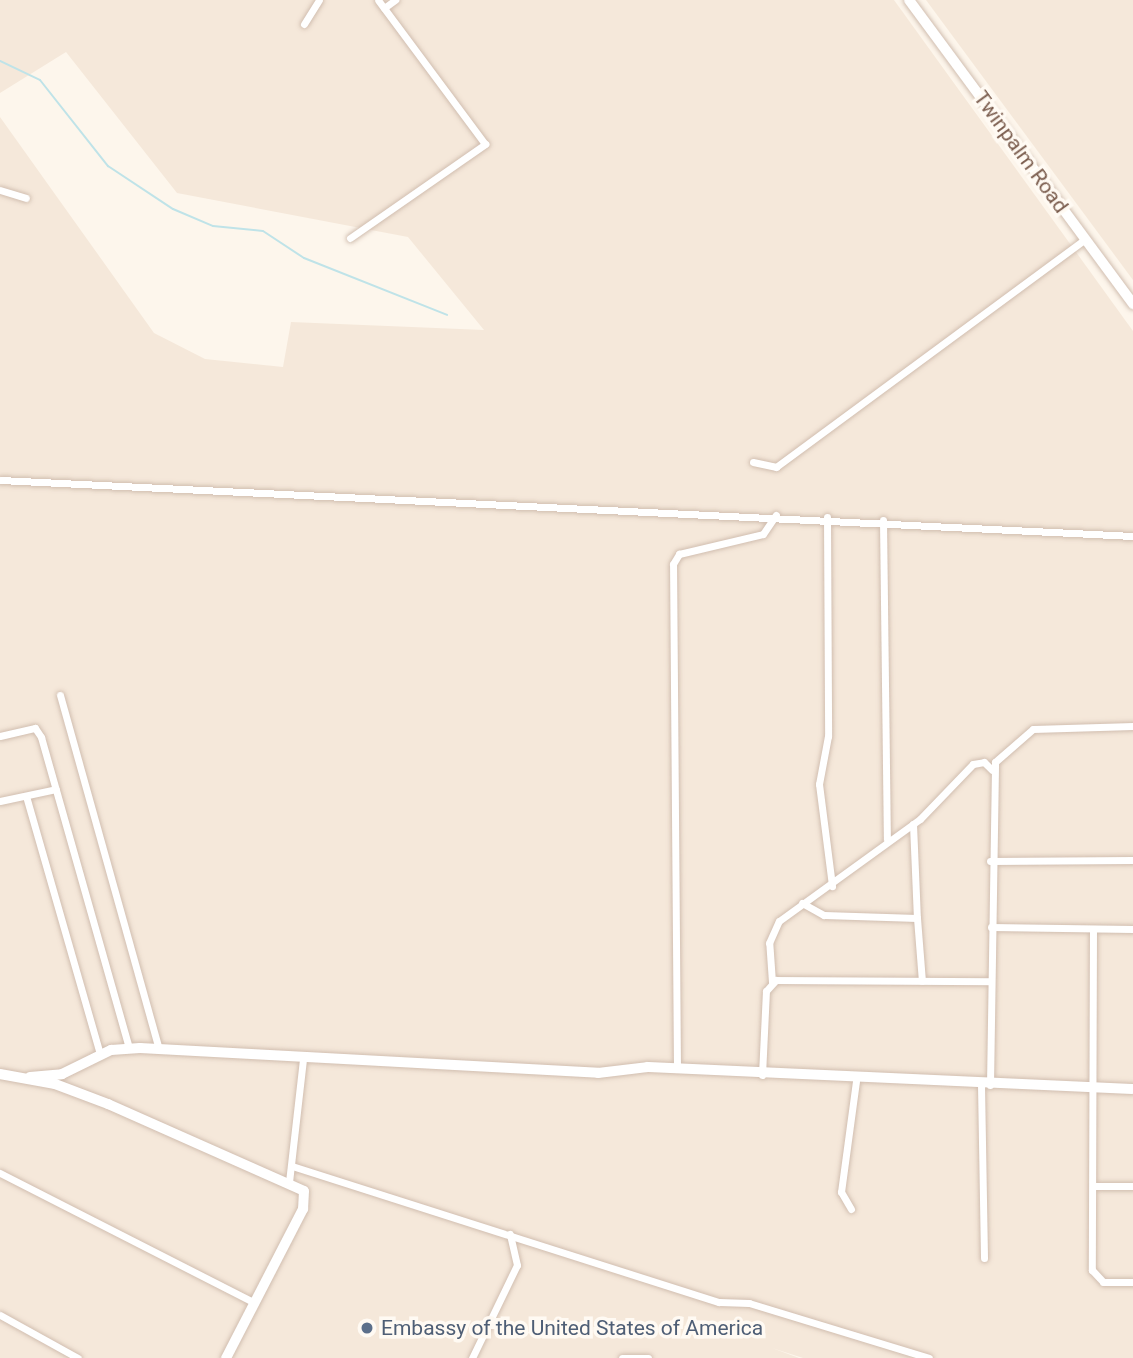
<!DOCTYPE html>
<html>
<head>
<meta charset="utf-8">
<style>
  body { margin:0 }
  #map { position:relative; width:1133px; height:1358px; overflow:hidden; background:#fdf6ec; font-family:Roboto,sans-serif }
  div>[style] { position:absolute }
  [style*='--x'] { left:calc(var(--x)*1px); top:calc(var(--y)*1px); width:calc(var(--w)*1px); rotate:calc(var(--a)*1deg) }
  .residential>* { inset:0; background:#f5e8da }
  .stream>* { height:2px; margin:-1px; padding:0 1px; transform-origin:1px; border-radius:1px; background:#bfe3e8 }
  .roads { filter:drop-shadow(0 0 2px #d1beb0) drop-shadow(0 0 2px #d1beb0) }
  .street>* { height:7px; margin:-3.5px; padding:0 3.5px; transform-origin:3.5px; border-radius:3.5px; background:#fff }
  .secondary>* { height:10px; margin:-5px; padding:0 5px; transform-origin:5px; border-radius:5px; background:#fff }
  .dots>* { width:19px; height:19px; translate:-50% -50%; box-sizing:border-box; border:4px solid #fffaf3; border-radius:50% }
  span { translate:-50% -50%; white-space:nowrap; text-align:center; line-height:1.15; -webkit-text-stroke:7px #fffaf3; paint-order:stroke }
  .street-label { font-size:21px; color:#7a5c4d }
  .service-label { font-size:21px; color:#4e5e75 }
  .left { translate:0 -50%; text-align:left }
</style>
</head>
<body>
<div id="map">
  <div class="residential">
    <i style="clip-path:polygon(0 0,894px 0,1133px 331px,1133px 1358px,803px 1358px,772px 1348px,799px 1358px,0 1358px,0 117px,154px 333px,205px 359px,283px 367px,291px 322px,484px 330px,408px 237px,177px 193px,66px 52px,0 93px)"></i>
    <i style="clip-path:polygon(926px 0,1133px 0,1133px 280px)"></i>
  </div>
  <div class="stream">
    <i style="--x:0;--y:61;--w:44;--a:25.4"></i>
    <i style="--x:40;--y:80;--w:110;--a:51.7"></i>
    <i style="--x:108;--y:166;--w:78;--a:33.5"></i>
    <i style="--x:173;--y:209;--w:43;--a:23"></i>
    <i style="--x:213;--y:226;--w:50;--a:5.7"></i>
    <i style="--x:263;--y:231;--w:49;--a:33.4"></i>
    <i style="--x:304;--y:258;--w:154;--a:21.7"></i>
  </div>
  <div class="roads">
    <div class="street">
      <i style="--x:384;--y:8;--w:14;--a:-36"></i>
      <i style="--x:304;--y:24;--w:28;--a:-58"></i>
      <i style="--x:0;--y:190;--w:27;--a:17"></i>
      <i style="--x:350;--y:238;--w:165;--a:-34.8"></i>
      <i style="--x:485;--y:144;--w:179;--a:-126.6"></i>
      <i style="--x:753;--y:462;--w:24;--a:12"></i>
      <i style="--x:776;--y:467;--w:384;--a:-36.4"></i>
      <i style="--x:0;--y:480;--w:1134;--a:2.83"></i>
      <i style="--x:827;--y:517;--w:219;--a:89.7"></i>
      <i style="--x:828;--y:736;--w:49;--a:100.6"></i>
      <i style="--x:819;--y:784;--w:103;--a:82.7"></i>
      <i style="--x:883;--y:520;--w:319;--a:89.3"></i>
      <i style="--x:60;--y:695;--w:368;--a:74.4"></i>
      <i style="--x:0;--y:736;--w:36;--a:-13"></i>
      <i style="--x:35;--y:728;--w:11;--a:56"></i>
      <i style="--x:41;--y:737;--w:324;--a:74.2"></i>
      <i style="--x:26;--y:796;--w:268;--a:74"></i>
      <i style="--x:0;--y:801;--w:57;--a:-12.1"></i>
      <i style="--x:913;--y:824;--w:94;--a:87.6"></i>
      <i style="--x:990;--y:861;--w:143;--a:-0.4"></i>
      <i style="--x:802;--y:903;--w:25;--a:29"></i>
      <i style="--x:824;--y:915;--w:93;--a:1.8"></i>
      <i style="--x:917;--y:918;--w:63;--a:85.5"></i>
      <i style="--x:991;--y:927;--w:142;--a:0.8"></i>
      <i style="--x:1093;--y:929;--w:341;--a:90.2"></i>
      <i style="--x:1092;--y:1270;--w:16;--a:47"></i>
      <i style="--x:1103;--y:1282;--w:30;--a:0"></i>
      <i style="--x:772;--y:982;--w:39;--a:-94"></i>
      <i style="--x:769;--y:943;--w:24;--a:-66"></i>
      <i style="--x:779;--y:921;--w:174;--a:-35.9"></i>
      <i style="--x:920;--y:819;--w:76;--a:-46.1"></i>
      <i style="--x:973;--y:764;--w:11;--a:-10"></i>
      <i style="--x:984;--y:762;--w:11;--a:45"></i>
      <i style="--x:677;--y:1068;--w:504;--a:-90.45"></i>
      <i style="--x:673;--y:564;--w:12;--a:-59"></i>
      <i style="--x:679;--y:554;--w:86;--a:-13.4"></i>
      <i style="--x:763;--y:534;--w:23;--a:-56"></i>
      <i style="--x:762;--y:1075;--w:84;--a:-87.3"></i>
      <i style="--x:766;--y:991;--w:15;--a:-48"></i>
      <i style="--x:776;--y:980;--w:214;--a:0.3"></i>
      <i style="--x:981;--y:1085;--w:173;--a:89"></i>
      <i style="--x:990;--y:1085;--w:323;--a:-89.1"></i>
      <i style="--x:995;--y:762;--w:50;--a:-41"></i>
      <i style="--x:1033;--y:729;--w:100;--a:-1.7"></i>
      <i style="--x:292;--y:1166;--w:448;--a:17.7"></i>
      <i style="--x:719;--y:1302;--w:30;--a:2"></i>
      <i style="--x:749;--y:1303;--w:188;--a:17"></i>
      <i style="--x:0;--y:1173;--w:286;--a:27"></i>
      <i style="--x:289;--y:1182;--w:123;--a:-83.5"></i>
      <i style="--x:1096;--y:1186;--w:37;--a:0"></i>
      <i style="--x:851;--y:1209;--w:20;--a:-120"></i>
      <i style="--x:841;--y:1192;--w:112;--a:-82.3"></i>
      <i style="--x:0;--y:1315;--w:89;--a:28.9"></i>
      <i style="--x:472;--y:1358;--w:103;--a:-64.2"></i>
      <i style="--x:517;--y:1265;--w:32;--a:-103"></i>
      <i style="--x:622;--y:1358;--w:26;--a:0"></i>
    </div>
    <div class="secondary">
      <i style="--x:909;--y:0;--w:378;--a:53.6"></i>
      <i style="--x:0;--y:1074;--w:56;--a:10.3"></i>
      <i style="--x:55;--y:1084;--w:57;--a:20.7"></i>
      <i style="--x:108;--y:1104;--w:214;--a:23.9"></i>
      <i style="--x:304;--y:1191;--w:18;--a:93"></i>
      <i style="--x:303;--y:1209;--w:168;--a:117.3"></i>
      <i style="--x:30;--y:1077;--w:32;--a:-5"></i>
      <i style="--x:62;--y:1074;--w:55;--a:-26.1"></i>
      <i style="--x:111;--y:1050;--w:29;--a:-4"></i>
      <i style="--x:140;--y:1048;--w:459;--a:3.1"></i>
      <i style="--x:598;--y:1073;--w:50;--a:-6.8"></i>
      <i style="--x:648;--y:1067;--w:485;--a:2.6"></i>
    </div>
  </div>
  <div class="dots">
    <i style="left:367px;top:1328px;background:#5c6f8a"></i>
  </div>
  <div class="street-label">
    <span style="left:1021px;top:152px;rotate:54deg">Twinpalm Road</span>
  </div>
  <div class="service-label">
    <span class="left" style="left:381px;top:1328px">Embassy of the United States of America</span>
  </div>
</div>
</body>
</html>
